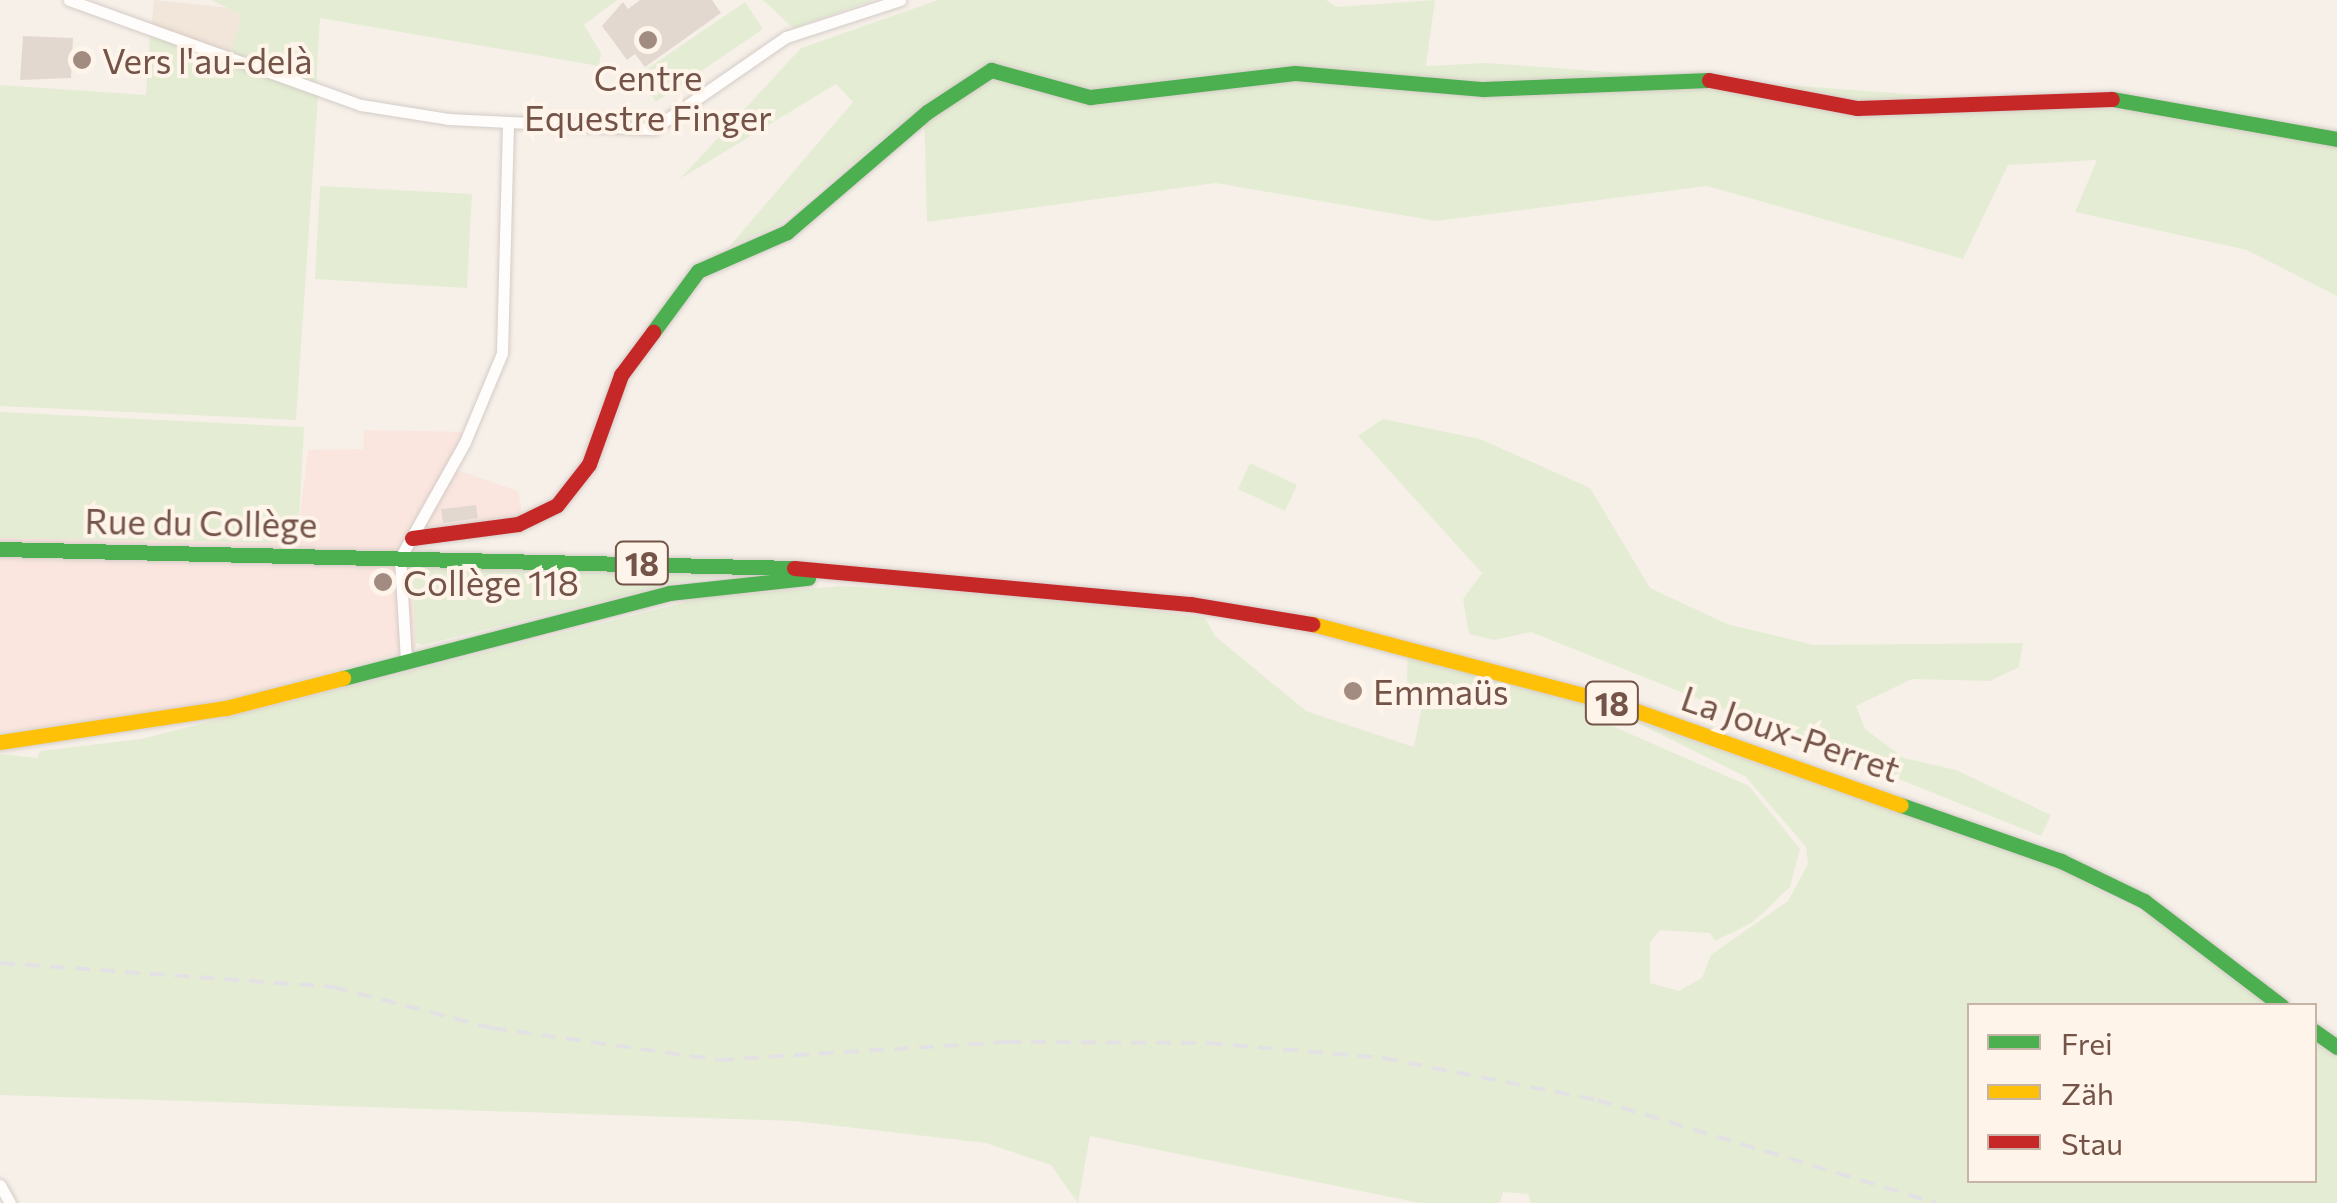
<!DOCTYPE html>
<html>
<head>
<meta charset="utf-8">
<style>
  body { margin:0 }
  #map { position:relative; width:2337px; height:1203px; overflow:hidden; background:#f6f0e9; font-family:Commissioner,sans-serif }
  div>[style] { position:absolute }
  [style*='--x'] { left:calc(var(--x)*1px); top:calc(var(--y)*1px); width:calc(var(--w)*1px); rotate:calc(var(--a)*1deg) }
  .residential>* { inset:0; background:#f2e5d9 }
  .commercial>* { inset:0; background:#fae6df }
  .green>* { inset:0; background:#e4edd3 }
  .building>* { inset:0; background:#e3d8d0 }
  .roads { filter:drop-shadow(0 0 2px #d4cbc6) drop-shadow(0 0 2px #d4cbc6) }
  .street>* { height:11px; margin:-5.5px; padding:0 5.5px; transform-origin:5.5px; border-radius:5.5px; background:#fefdfc }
  .fast>* { height:15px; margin:-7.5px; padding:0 7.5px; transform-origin:7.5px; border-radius:7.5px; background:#4caf50 }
  .slow>* { height:15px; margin:-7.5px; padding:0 7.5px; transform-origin:7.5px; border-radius:7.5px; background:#ffc107 }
  .jam>* { height:15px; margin:-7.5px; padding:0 7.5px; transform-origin:7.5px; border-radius:7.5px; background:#c62828 }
  .rail>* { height:4px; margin-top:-2px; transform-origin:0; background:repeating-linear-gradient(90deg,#e3e1e4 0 15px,transparent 0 25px) }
  .dots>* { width:28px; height:28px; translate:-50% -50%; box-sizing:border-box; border:5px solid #fff4e9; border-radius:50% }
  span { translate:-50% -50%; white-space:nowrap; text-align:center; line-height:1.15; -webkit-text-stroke:8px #fff4e9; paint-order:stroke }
  .shield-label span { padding:2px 8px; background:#fff4e9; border:2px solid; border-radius:8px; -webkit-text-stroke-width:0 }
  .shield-label { font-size:32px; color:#745449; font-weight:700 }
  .poi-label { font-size:35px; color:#745449 }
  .left { translate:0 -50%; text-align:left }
  .street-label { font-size:35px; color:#745449 }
  .legend { position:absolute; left:1967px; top:1003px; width:350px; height:180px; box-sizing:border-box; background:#fff4e9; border:2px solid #c7b4a9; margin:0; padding:12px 18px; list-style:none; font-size:30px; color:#745449 }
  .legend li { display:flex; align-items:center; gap:20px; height:50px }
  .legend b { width:50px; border:2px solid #c7b4a9 }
</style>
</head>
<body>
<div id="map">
  <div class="residential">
    <i style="clip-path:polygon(154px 0,239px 9px,244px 22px,230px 56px,151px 28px)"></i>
  </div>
  <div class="commercial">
    <i style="clip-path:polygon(364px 430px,474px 432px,457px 470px,518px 491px,525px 530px,412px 547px,416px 648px,206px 706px,0 732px,0 538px,297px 543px,308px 450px,363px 449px)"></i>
  </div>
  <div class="green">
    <i style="clip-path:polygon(211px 0,617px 0,584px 25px,601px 53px,599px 66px,320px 18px,316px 86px,230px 56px,242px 15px)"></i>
    <i style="clip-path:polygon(763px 0,874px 0,793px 28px)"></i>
    <i style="clip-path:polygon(938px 0,1326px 0,1336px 7px,1435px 0,1426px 66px,1487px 63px,2166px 113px,2337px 145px,2337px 296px,2247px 250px,2075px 212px,2097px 160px,2008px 165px,1963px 259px,1707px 186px,1436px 221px,1216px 183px,927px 222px,924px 104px,778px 225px,729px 247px,853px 102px,836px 84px,680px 179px,801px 48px)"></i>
    <i style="clip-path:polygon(745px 2px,763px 29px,656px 102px,638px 75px)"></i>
    <i style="clip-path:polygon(150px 35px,318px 96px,296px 420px,0 406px,0 85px,146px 95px)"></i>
    <i style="clip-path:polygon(320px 186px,472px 194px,467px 288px,315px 279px)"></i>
    <i style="clip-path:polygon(0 412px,304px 427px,298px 543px,0 538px)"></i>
    <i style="clip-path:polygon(1383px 419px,1480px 439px,1590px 488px,1650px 588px,1727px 624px,1814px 645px,2023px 643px,2019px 667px,1990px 681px,1912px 679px,1856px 706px,1865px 729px,1904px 758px,1956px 770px,2051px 815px,2041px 836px,1531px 632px,1494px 640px,1469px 634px,1463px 599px,1482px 573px,1358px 436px)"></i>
    <i style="clip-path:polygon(1250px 463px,1297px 485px,1285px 511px,1238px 489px)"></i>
    <i style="clip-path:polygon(413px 564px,761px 572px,679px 582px,422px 645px,415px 642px)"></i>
    <i style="clip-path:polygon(842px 586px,1055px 597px,1205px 618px,1215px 636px,1306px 711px,1414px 747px,1422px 706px,1406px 703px,1408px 653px,1602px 707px,1610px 725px,1749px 786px,1800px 849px,1790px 887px,1753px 922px,1715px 941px,1710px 933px,1660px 930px,1650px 942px,1650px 983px,1679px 991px,1702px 978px,1711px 955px,1788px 901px,1808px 864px,1806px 847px,1746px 777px,1626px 717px,2061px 870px,2152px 918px,2266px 1005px,1970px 1006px,1970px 1180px,2314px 1180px,2315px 1042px,2337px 1059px,2337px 1203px,1531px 1203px,1528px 1194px,1503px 1192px,1500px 1203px,1420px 1203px,1090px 1136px,1078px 1203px,1051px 1165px,986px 1143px,795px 1121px,0 1095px,0 754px,37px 758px,40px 751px,141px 739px,706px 597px)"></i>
  </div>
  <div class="building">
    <i style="clip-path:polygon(640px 0,712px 0,721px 13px,645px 67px,635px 54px,627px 60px,602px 26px,623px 2px,628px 9px)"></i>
    <i style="clip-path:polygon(23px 36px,73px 38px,71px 78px,20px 80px)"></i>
    <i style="clip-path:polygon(476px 505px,478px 518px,443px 523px,441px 509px)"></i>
  </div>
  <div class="roads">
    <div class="street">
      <i style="--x:69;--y:0;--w:310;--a:19.8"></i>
      <i style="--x:361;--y:105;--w:88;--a:9.1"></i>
      <i style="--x:448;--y:119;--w:205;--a:2.8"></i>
      <i style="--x:653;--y:129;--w:162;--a:-34.7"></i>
      <i style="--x:786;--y:37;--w:120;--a:-18"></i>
      <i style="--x:406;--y:660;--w:102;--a:-93.4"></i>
      <i style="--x:400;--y:558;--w:133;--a:-60.7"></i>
      <i style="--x:465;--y:442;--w:96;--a:-67.4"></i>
      <i style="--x:502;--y:353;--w:230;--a:-88.5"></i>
      <i style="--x:0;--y:1185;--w:21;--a:61"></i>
    </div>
    <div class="fast">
      <i style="--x:2112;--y:99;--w:229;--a:10.1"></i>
      <i style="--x:653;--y:332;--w:76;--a:-53.6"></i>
      <i style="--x:698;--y:271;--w:97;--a:-23.7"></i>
      <i style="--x:787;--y:232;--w:184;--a:-40.6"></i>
      <i style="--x:927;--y:112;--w:77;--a:-33.3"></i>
      <i style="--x:991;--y:70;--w:103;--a:15.3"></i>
      <i style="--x:1090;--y:97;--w:206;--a:-6.7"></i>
      <i style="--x:1295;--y:73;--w:189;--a:4.9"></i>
      <i style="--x:1483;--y:89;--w:226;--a:-2.3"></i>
      <i style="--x:0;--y:549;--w:794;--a:1.37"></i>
      <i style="--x:343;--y:678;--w:337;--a:-14.6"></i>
      <i style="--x:669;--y:593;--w:140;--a:-6.2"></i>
      <i style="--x:1901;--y:805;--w:170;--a:19.3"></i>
      <i style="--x:2061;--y:861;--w:92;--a:25.7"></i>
      <i style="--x:2144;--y:901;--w:173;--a:37.3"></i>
      <i style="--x:2314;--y:1031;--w:28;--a:35"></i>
    </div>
    <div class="slow">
      <i style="--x:1312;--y:624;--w:315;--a:14.7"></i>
      <i style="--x:1617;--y:704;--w:301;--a:19.6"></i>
      <i style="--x:0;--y:742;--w:229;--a:-8.6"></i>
      <i style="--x:226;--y:708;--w:121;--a:-14.4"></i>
    </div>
    <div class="jam">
      <i style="--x:1709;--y:80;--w:151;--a:10.7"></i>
      <i style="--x:1857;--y:108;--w:255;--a:-2"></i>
      <i style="--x:412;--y:538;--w:107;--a:-7.5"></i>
      <i style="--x:518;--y:524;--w:43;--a:-26"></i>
      <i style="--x:557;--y:505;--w:52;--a:-52"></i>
      <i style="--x:589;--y:464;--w:95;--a:-70.2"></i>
      <i style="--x:621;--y:375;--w:54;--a:-53.3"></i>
      <i style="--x:794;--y:568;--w:399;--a:5.2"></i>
      <i style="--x:1191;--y:604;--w:123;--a:9.4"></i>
    </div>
  </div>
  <div class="rail">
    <i style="--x:0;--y:963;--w:334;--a:4.1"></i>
    <i style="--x:333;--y:987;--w:164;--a:14.5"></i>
    <i style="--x:492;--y:1028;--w:229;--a:8"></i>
    <i style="--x:719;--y:1060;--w:288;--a:-3.6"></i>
    <i style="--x:1006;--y:1042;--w:202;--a:0.3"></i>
    <i style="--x:1208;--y:1043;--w:176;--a:4.9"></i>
    <i style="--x:1383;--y:1058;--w:218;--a:11.1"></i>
    <i style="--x:1597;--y:1100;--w:354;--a:16.9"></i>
  </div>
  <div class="dots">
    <i style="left:648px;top:40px;background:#a28b81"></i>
    <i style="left:82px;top:60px;background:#a28b81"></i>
    <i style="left:383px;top:582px;background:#a28b81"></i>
    <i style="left:1353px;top:691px;background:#a28b81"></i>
  </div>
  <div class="shield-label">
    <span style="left:642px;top:563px">18</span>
    <span style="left:1612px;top:703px">18</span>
  </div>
  <div class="poi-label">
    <span class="left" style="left:102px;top:60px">Vers l'au-delà</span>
    <span style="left:648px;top:97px">Centre<br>Equestre Finger</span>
    <span class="left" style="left:403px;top:582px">Collège 118</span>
    <span class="left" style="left:1373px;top:691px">Emmaüs</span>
  </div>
  <div class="street-label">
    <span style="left:201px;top:522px;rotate:1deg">Rue du Collège</span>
    <span style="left:1791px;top:733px;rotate:19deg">La Joux-Perret</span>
  </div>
  <ul class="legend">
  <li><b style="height:12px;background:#4caf50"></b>Frei</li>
  <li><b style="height:12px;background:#ffc107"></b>Zäh</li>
  <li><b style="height:12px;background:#c62828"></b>Stau</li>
  </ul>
</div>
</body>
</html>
